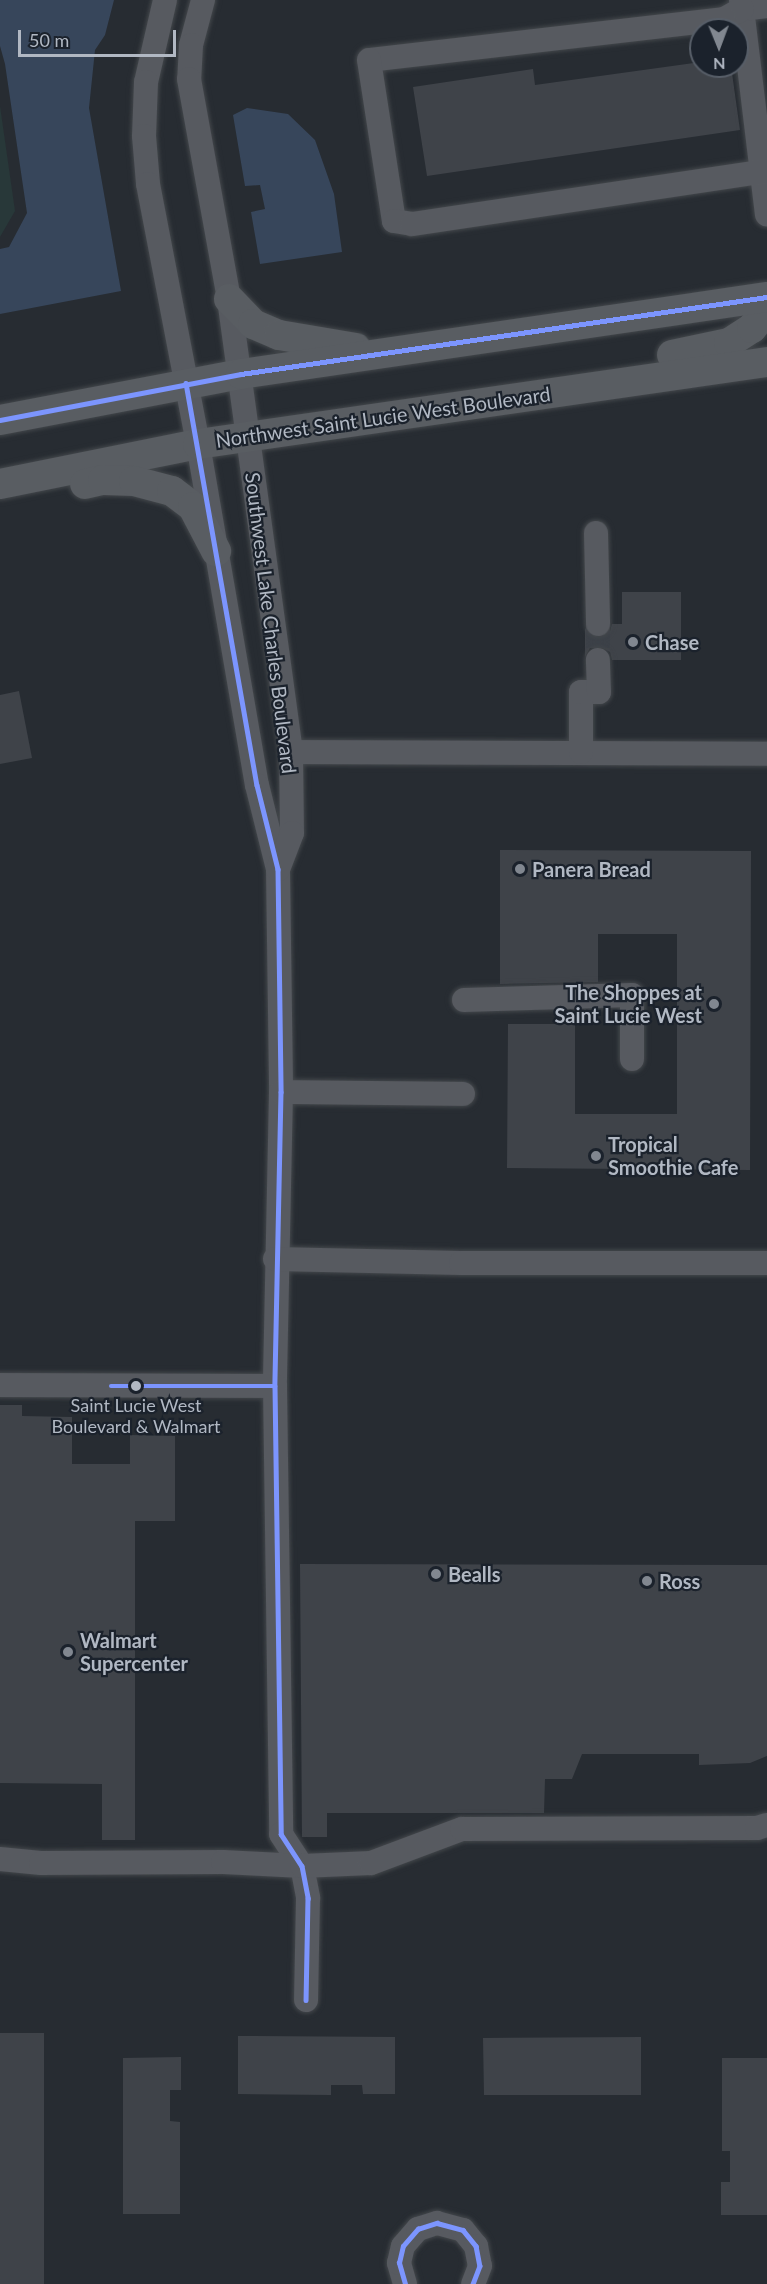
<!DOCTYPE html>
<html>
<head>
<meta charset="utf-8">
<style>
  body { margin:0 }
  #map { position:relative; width:767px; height:2284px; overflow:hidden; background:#272c32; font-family:Lato,sans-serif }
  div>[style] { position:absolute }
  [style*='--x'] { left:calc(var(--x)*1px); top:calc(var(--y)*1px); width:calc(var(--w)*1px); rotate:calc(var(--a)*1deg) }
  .green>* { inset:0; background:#283839 }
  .water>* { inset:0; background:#37465b }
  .building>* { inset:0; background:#3f4349 }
  .minor-tunnel>* { height:24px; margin-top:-12px; transform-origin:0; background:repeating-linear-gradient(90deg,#3c4148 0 24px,transparent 0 36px) }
  .roads { filter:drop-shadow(0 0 2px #43474b) drop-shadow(0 0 2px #43474b) }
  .minor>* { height:24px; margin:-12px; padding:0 12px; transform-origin:12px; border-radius:12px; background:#575a60 }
  .major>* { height:30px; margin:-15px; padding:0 15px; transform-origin:15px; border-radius:15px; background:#595d62 }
  .bus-1>* { height:4.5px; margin:-2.25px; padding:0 2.25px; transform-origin:2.25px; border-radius:2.25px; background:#7c95fe }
  .dots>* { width:16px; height:16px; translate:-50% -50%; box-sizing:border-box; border:3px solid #1b222c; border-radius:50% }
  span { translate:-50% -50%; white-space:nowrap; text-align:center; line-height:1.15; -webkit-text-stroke:4.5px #1b222c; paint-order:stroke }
  .bus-label { font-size:18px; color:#b1b8c3 }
  .street-label { font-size:20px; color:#b1b8c3 }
  .poi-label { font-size:20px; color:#b1b8c3; font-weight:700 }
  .left { translate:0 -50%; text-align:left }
  .right { translate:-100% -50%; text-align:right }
  .north { position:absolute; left:689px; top:18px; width:60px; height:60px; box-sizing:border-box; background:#1b222c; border:2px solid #575e68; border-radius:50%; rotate:179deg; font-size:16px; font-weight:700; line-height:24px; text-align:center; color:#b1b8c3 }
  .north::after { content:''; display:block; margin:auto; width:21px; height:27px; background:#818790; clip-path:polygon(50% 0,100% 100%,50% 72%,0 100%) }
  .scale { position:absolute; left:18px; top:30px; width:158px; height:27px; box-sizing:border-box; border:3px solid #b1b8c3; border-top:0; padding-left:8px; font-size:18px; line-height:21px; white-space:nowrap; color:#b1b8c3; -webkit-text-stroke:4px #1b222c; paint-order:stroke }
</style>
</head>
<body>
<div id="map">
  <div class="green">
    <i style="clip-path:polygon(0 106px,15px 211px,0 237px)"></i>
  </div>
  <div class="water">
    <i style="clip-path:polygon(0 0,114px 0,105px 35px,95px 50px,89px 108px,121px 291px,0 314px,0 249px,9px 247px,27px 213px,5px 64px,0 46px)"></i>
    <i style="clip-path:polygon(247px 108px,288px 114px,315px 140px,334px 194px,342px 252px,260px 264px,251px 212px,265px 209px,260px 185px,245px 186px,233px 115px)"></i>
  </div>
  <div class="building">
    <i style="clip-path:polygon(701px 62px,701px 66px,731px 66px,740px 130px,427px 176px,413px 87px,533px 69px,535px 85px)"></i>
    <i style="clip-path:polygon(622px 592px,681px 592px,681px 660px,612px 660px,610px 652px,598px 646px,590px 648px,585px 657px,585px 628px,591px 636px,599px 638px,610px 631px,612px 624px,622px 624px)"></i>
    <i style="clip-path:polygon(19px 691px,32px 758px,0 764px,0 695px)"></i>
    <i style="clip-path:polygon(500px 850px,751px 851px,750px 1170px,507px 1168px,508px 1024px,575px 1024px,575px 1114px,677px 1114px,677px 934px,598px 934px,598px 982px,500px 984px)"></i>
    <i style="clip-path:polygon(0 1405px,22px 1405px,22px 1416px,72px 1417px,72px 1464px,130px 1464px,130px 1435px,175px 1436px,175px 1521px,135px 1521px,135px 1840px,102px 1840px,102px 1784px,0 1783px)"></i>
    <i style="clip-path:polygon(300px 1564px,767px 1565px,767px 1756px,750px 1763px,699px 1765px,699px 1754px,582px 1754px,572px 1779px,545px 1779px,544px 1813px,327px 1813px,327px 1837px,302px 1837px)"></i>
    <i style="clip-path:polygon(0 2033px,44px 2033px,44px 2284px,0 2284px)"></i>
    <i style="clip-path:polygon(238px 2036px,395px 2037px,395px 2094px,363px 2094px,362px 2085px,331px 2085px,331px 2095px,238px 2094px)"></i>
    <i style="clip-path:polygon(641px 2037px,641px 2095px,484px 2095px,483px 2038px)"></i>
    <i style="clip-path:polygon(181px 2057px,181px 2090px,170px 2090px,170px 2121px,180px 2122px,180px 2214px,123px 2214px,123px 2058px)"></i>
    <i style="clip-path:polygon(722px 2058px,767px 2058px,767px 2215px,721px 2215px,721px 2182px,730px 2182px,730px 2151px,722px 2151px)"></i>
  </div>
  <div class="minor-tunnel">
    <i style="--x:598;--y:624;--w:36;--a:90"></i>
  </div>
  <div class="roads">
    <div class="minor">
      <i style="--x:165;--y:0;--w:84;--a:103"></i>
      <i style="--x:146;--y:82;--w:54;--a:92.1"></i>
      <i style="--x:144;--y:136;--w:48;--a:85.2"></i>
      <i style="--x:148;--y:184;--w:265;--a:79.1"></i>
      <i style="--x:198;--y:444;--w:346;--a:80.2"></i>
      <i style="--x:257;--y:785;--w:87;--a:76"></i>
      <i style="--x:278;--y:869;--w:223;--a:89.2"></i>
      <i style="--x:281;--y:1092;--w:294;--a:91.2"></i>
      <i style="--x:275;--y:1386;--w:448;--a:89.2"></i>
      <i style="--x:281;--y:1834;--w:38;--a:57"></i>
      <i style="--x:302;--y:1866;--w:33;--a:79"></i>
      <i style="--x:308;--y:1898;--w:102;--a:91.1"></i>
      <i style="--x:203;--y:0;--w:47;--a:104.9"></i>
      <i style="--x:191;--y:45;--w:34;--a:93"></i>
      <i style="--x:189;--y:79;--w:224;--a:79.7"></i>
      <i style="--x:229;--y:299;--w:457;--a:82.2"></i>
      <i style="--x:291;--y:752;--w:81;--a:89.3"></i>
      <i style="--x:292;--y:833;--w:39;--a:111"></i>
      <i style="--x:741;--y:0;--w:216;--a:83.1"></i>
      <i style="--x:767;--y:6;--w:25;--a:173"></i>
      <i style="--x:742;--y:9;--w:21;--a:151"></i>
      <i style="--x:724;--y:19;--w:357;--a:173.4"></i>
      <i style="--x:369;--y:60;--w:163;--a:81.2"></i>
      <i style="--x:394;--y:221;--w:18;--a:9"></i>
      <i style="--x:412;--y:224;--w:359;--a:-8.5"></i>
      <i style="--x:596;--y:533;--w:91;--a:88.7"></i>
      <i style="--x:291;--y:752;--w:476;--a:0.2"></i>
      <i style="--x:581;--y:752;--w:60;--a:-90"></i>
      <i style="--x:581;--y:692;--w:18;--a:0"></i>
      <i style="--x:599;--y:692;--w:32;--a:-92"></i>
      <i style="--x:464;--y:1000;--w:168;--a:-1.7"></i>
      <i style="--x:632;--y:995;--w:64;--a:90"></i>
      <i style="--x:281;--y:1092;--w:182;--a:0.6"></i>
      <i style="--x:275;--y:1259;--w:186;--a:1.2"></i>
      <i style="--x:461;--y:1263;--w:306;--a:0"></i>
      <i style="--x:0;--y:1385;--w:275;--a:0.2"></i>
      <i style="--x:0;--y:1859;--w:41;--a:5.6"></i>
      <i style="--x:41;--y:1863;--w:182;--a:-0.3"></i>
      <i style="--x:223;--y:1862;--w:79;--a:2.9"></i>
      <i style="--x:302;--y:1866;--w:69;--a:-2.5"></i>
      <i style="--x:371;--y:1863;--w:97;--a:-20.5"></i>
      <i style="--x:462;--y:1829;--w:295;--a:-0.2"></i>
      <i style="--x:757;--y:1828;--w:10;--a:-17"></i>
      <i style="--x:405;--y:2284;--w:22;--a:-106"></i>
      <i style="--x:399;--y:2263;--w:17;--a:-77"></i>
      <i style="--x:403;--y:2246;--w:23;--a:-49"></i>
      <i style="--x:418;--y:2229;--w:20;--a:-18"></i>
      <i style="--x:437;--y:2223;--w:27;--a:15"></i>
      <i style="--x:463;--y:2230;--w:21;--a:51"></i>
      <i style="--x:476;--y:2246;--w:20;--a:79"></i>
      <i style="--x:480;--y:2266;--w:19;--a:111"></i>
    </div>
    <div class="major">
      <i style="--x:229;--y:299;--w:35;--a:46"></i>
      <i style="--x:253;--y:324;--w:28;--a:23"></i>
      <i style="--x:279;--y:335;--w:78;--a:9.6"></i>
      <i style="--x:672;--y:355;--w:58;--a:-11.9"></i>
      <i style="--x:729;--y:343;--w:27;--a:-33"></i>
      <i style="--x:752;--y:328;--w:23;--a:-50"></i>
      <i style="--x:0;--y:420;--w:245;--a:-10.8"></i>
      <i style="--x:241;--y:374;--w:532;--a:-8.33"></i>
      <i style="--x:0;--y:484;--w:202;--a:-11.4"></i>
      <i style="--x:198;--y:444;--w:575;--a:-8.2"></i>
      <i style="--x:85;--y:484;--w:18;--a:-13"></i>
      <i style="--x:103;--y:480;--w:31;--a:2"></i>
      <i style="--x:134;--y:481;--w:39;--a:15"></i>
      <i style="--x:172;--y:491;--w:26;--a:37"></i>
      <i style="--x:193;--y:507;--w:50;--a:62.4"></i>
    </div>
  </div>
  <div class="bus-1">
    <i style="--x:186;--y:383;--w:408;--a:80"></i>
    <i style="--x:257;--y:785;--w:87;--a:76"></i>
    <i style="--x:278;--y:869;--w:223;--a:89.2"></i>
    <i style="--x:281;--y:1092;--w:294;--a:91.2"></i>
    <i style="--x:275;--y:1386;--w:448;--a:89.2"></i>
    <i style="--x:281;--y:1834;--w:38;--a:57"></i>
    <i style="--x:302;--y:1866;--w:33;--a:79"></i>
    <i style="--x:308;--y:1898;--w:102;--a:91.1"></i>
    <i style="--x:0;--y:420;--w:245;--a:-10.8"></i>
    <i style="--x:241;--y:374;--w:532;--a:-8.33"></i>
    <i style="--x:111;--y:1386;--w:164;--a:0"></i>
    <i style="--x:405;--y:2284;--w:22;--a:-106"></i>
    <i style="--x:399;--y:2263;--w:17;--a:-77"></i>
    <i style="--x:403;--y:2246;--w:23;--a:-49"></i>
    <i style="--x:418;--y:2229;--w:20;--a:-18"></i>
    <i style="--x:437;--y:2223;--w:27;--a:15"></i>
    <i style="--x:463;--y:2230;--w:21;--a:51"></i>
    <i style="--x:476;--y:2246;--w:20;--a:79"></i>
    <i style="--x:480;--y:2266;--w:19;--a:111"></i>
  </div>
  <div class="dots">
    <i style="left:633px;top:642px;background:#818790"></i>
    <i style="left:520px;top:869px;background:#818790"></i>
    <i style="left:714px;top:1004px;background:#818790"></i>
    <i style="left:596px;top:1156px;background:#818790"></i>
    <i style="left:136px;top:1386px;background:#b1b8c3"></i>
    <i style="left:436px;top:1574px;background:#818790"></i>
    <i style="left:647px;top:1581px;background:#818790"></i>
    <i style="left:68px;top:1652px;background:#818790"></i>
  </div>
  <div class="bus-label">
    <span style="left:136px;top:1416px">Saint Lucie West<br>Boulevard &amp; Walmart</span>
  </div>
  <div class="street-label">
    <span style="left:383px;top:417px;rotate:-8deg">Northwest Saint Lucie West Boulevard</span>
    <span style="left:271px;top:623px;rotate:83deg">Southwest Lake Charles Boulevard</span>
  </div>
  <div class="poi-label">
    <span class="left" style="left:645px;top:642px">Chase</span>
    <span class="left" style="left:532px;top:869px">Panera Bread</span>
    <span class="right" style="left:702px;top:1004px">The Shoppes at<br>Saint Lucie West</span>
    <span class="left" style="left:608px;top:1156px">Tropical<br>Smoothie Cafe</span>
    <span class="left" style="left:448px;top:1574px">Bealls</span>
    <span class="left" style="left:659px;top:1581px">Ross</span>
    <span class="left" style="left:80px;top:1652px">Walmart<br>Supercenter</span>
  </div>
  <div class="north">N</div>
  <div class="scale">50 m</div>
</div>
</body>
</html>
